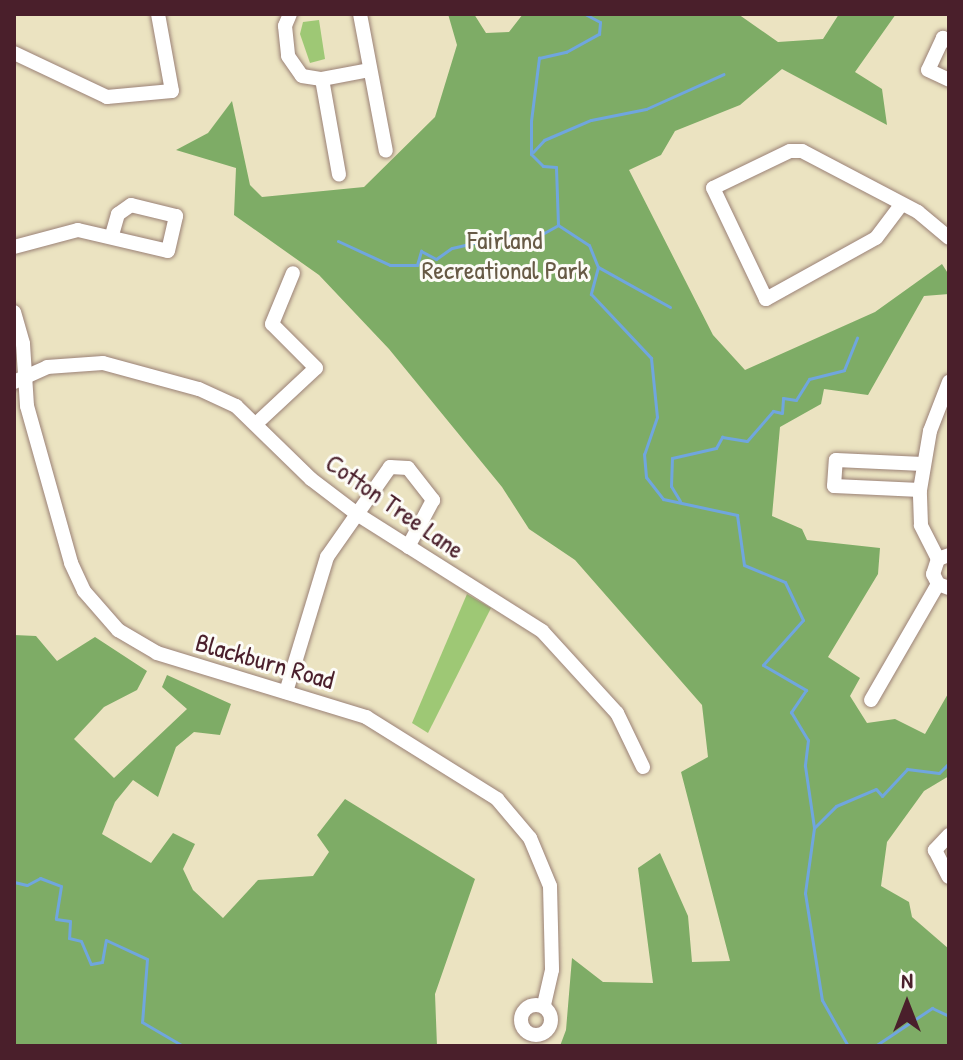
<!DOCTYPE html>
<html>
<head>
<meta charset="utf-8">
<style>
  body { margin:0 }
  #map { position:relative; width:963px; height:1060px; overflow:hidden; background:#ebe3c1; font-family:"Patrick Hand",sans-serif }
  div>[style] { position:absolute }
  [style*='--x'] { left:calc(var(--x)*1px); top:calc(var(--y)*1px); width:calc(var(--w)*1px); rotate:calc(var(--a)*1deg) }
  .green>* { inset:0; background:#9ec875 }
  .forest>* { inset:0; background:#7eac66 }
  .stream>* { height:3px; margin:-1.5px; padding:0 1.5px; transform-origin:1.5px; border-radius:1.5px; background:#70a6de }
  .roads { filter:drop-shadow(0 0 2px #9a8176) drop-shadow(0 0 2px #9a8176) }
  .minor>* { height:14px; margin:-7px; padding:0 7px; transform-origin:7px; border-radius:7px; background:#fff }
  .minor>.ring { margin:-7px; padding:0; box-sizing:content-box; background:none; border:14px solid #fff; border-radius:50% }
  span { translate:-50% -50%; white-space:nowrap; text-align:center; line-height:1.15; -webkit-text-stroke:6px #fdfcf7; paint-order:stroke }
  .park-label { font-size:26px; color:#675a45 }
  .street-label { font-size:26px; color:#4a1f2b }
  .frame { position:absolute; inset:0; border:16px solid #4a1f2b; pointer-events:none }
  .north { position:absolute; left:867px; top:964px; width:80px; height:80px; -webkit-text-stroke:6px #fdfcf7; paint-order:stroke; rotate:0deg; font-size:22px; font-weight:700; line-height:32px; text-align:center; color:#4a1f2b }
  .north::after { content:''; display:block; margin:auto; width:28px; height:36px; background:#4a1f2b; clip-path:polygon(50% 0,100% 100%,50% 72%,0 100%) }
</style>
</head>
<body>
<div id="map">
  <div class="green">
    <i style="clip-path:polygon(319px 20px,325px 59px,310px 63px,300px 34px,303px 22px)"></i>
    <i style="clip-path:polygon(467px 594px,491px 608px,428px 733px,412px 723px)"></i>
  </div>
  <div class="forest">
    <i style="clip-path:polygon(448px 14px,474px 14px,486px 33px,509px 32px,523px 14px,738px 14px,778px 42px,823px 39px,839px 14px,896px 14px,855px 72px,882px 89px,887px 125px,782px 69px,740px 105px,675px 131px,661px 155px,629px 170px,713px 335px,745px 370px,875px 312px,942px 264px,949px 275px,949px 294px,924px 296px,868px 395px,824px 389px,821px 404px,780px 427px,772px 516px,802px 529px,807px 540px,880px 548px,878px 574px,828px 657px,860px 678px,850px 696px,867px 723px,895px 719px,925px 734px,949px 692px,949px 776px,924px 791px,887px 842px,881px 886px,909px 902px,912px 917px,949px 949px,949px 1046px,560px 1046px,566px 1030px,572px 958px,603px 982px,653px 983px,638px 868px,660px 853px,688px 916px,692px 962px,730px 961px,681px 772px,708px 757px,702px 705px,575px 560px,529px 529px,502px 487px,389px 349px,319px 275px,234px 215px,236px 168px,176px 150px,208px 133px,232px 101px,250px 185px,262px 197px,364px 187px,435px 117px,457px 45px)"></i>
    <i style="clip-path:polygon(14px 635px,36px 636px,57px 661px,95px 637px,147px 671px,137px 690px,104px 707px,74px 739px,114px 778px,187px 709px,162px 687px,167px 675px,231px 704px,220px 735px,194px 732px,176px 747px,158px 797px,133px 780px,115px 802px,102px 834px,151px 863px,173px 833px,195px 844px,183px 869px,193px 890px,223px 918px,258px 880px,313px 876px,329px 852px,317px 835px,345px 799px,475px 879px,435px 994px,437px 1046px,14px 1046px)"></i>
  </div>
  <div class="stream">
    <i style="--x:533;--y:152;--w:16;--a:-47"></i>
    <i style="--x:544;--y:140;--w:51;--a:-23.1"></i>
    <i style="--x:591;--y:120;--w:56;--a:-11.3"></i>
    <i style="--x:646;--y:109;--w:85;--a:-24.2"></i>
    <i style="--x:558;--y:225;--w:58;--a:-92"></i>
    <i style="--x:556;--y:167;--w:13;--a:-176"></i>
    <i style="--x:543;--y:166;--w:17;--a:-135"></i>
    <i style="--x:531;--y:154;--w:33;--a:-90"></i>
    <i style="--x:531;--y:121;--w:64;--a:-82.8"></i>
    <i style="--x:539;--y:58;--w:28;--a:-13"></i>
    <i style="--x:566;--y:52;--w:38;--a:-29"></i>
    <i style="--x:599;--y:34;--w:12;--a:-85"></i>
    <i style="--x:600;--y:22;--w:17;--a:-152"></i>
    <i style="--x:338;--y:241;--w:57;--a:24.8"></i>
    <i style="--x:390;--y:265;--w:27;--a:0"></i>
    <i style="--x:417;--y:265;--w:15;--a:-74"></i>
    <i style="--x:421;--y:251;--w:17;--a:28"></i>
    <i style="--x:436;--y:259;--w:19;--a:-35"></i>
    <i style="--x:452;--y:248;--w:57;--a:-13.1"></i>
    <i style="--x:508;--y:235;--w:20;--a:24"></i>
    <i style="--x:526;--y:243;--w:37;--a:-29"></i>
    <i style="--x:558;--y:225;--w:37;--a:33"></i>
    <i style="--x:589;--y:245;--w:24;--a:68"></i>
    <i style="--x:670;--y:307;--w:82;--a:-150.9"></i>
    <i style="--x:598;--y:267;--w:28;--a:105"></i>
    <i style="--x:591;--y:294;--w:88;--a:46.8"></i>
    <i style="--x:651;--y:358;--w:59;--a:84.2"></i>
    <i style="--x:657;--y:417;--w:39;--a:109"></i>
    <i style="--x:644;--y:454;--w:23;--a:85"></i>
    <i style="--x:646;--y:477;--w:28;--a:52"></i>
    <i style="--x:663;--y:499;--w:76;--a:12.2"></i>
    <i style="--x:737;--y:515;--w:50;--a:82"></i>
    <i style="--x:744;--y:565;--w:44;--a:22.5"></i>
    <i style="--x:785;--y:582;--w:42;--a:64.7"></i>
    <i style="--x:803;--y:620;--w:60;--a:131.6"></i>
    <i style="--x:763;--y:665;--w:50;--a:30.2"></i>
    <i style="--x:806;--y:690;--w:27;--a:124"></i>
    <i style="--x:791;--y:712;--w:33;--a:59"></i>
    <i style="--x:808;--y:740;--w:26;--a:97"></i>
    <i style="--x:805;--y:766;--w:63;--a:81.7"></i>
    <i style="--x:814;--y:828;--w:66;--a:97.9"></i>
    <i style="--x:805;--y:893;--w:108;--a:81"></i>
    <i style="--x:822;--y:1000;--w:53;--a:60.5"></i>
    <i style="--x:680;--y:501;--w:17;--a:-121"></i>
    <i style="--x:671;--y:486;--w:28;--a:-88"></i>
    <i style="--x:672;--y:458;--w:45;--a:-12.8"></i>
    <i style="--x:716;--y:448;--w:13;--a:-61"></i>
    <i style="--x:722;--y:437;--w:25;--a:9"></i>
    <i style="--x:747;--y:441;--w:40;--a:-49"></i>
    <i style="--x:773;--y:411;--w:9;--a:13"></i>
    <i style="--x:782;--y:413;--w:15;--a:-86"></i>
    <i style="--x:783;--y:398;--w:13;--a:9"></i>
    <i style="--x:796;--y:400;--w:25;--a:-58"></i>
    <i style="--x:809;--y:379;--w:36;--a:-14"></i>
    <i style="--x:844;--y:370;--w:35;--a:-68"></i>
    <i style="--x:814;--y:828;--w:31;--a:-45"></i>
    <i style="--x:836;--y:806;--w:43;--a:-23"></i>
    <i style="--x:876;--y:789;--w:9;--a:49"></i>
    <i style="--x:882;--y:796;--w:37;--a:-47"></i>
    <i style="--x:907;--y:769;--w:32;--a:7"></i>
    <i style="--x:939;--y:773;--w:14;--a:-45"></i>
    <i style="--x:14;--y:882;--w:13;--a:13"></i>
    <i style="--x:27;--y:885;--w:15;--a:-28"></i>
    <i style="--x:40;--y:878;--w:22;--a:21"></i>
    <i style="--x:61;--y:886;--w:33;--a:99"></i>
    <i style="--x:56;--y:919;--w:14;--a:8"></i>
    <i style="--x:70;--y:921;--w:17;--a:93"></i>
    <i style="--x:69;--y:938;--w:12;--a:14"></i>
    <i style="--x:81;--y:941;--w:25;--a:67"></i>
    <i style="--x:91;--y:964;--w:11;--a:-10"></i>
    <i style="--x:102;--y:962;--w:22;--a:-80"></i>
    <i style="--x:106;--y:940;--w:45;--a:24.9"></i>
    <i style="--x:147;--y:959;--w:63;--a:94.5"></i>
    <i style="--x:142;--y:1022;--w:48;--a:30.3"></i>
    <i style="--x:875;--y:1046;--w:69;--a:-33.7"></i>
    <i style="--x:932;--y:1008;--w:19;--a:25"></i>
  </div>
  <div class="roads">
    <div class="minor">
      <i style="--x:290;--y:14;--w:13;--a:113"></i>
      <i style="--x:285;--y:26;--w:30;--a:84"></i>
      <i style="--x:288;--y:56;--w:24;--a:55"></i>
      <i style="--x:302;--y:76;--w:20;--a:9"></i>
      <i style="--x:322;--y:79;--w:49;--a:-10.6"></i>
      <i style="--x:360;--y:14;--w:139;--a:79.3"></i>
      <i style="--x:949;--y:41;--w:7;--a:-153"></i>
      <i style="--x:943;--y:38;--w:35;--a:115"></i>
      <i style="--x:928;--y:70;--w:23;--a:25"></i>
      <i style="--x:14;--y:53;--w:103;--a:25.3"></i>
      <i style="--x:107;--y:97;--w:65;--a:-5.3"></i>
      <i style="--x:172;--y:91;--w:78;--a:-100.3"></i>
      <i style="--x:322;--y:79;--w:97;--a:79.9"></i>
      <i style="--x:901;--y:205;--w:41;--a:127.1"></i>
      <i style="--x:876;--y:238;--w:126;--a:151"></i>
      <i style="--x:766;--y:299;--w:123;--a:-115.5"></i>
      <i style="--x:713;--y:188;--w:85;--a:-25.7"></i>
      <i style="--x:790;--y:151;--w:12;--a:0"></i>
      <i style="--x:802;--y:151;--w:131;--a:27.7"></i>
      <i style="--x:918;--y:212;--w:40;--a:40"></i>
      <i style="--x:14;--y:247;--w:66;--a:-14.9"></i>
      <i style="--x:78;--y:230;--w:92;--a:13.1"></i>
      <i style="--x:168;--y:251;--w:36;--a:-77"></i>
      <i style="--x:176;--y:216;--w:46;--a:-166.3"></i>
      <i style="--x:131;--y:205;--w:16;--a:145"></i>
      <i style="--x:118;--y:214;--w:22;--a:106"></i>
      <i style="--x:14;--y:312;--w:33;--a:74"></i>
      <i style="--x:23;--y:344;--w:62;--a:86.3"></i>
      <i style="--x:27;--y:406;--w:163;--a:74.3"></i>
      <i style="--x:71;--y:563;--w:31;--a:65"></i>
      <i style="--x:84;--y:591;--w:52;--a:48.9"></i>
      <i style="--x:118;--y:630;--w:45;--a:30.5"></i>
      <i style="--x:157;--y:653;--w:219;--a:17"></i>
      <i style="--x:366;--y:717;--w:155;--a:32"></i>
      <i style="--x:497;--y:799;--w:51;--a:49.8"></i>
      <i style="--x:530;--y:838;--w:52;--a:67.4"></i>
      <i style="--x:550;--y:886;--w:84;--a:88.6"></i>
      <i style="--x:552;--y:970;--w:37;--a:103"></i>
      <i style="--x:14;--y:382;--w:36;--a:-24"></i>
      <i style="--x:47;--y:367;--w:56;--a:-4.1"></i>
      <i style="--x:103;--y:363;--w:99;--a:15.2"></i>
      <i style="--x:199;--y:389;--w:41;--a:24.7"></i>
      <i style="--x:236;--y:406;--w:105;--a:44.2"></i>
      <i style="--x:311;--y:479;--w:58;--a:37.3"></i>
      <i style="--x:357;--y:514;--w:219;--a:32.3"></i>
      <i style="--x:542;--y:631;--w:111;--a:47.6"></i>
      <i style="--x:617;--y:713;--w:60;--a:64.3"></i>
      <i style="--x:258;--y:422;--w:79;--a:-43"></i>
      <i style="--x:316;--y:368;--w:62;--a:-135"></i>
      <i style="--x:272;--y:324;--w:55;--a:-67.6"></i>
      <i style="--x:920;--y:490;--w:86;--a:-177.3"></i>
      <i style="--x:834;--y:486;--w:26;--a:-86"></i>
      <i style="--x:836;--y:460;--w:87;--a:2.6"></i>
      <i style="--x:949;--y:555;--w:12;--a:160"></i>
      <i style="--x:938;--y:559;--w:16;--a:108"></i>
      <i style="--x:933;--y:574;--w:11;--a:63"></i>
      <i style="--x:938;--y:584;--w:12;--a:20"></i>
      <i style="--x:938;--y:559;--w:38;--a:-117"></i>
      <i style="--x:921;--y:525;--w:35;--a:-92"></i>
      <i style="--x:920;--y:490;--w:60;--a:-80.4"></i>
      <i style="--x:930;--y:431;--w:53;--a:-68.8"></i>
      <i style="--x:286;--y:692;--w:141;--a:-73.1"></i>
      <i style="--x:327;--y:557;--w:110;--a:-55"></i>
      <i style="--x:390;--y:467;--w:18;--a:3"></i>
      <i style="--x:408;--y:468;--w:41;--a:52"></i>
      <i style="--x:433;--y:500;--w:53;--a:118"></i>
      <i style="--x:871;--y:700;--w:134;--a:-60"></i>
      <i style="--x:949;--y:835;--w:21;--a:133"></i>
      <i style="--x:935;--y:850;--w:30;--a:63"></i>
      <i class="ring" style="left:521px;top:1005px;width:16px;height:16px"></i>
    </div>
  </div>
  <div class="park-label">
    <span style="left:505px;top:255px">Fairland<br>Recreational Park</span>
  </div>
  <div class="street-label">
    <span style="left:395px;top:506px;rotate:35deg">Cotton Tree Lane</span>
    <span style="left:265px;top:661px;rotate:16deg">Blackburn Road</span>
  </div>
  <div class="frame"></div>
  <div class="north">N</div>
</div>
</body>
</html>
